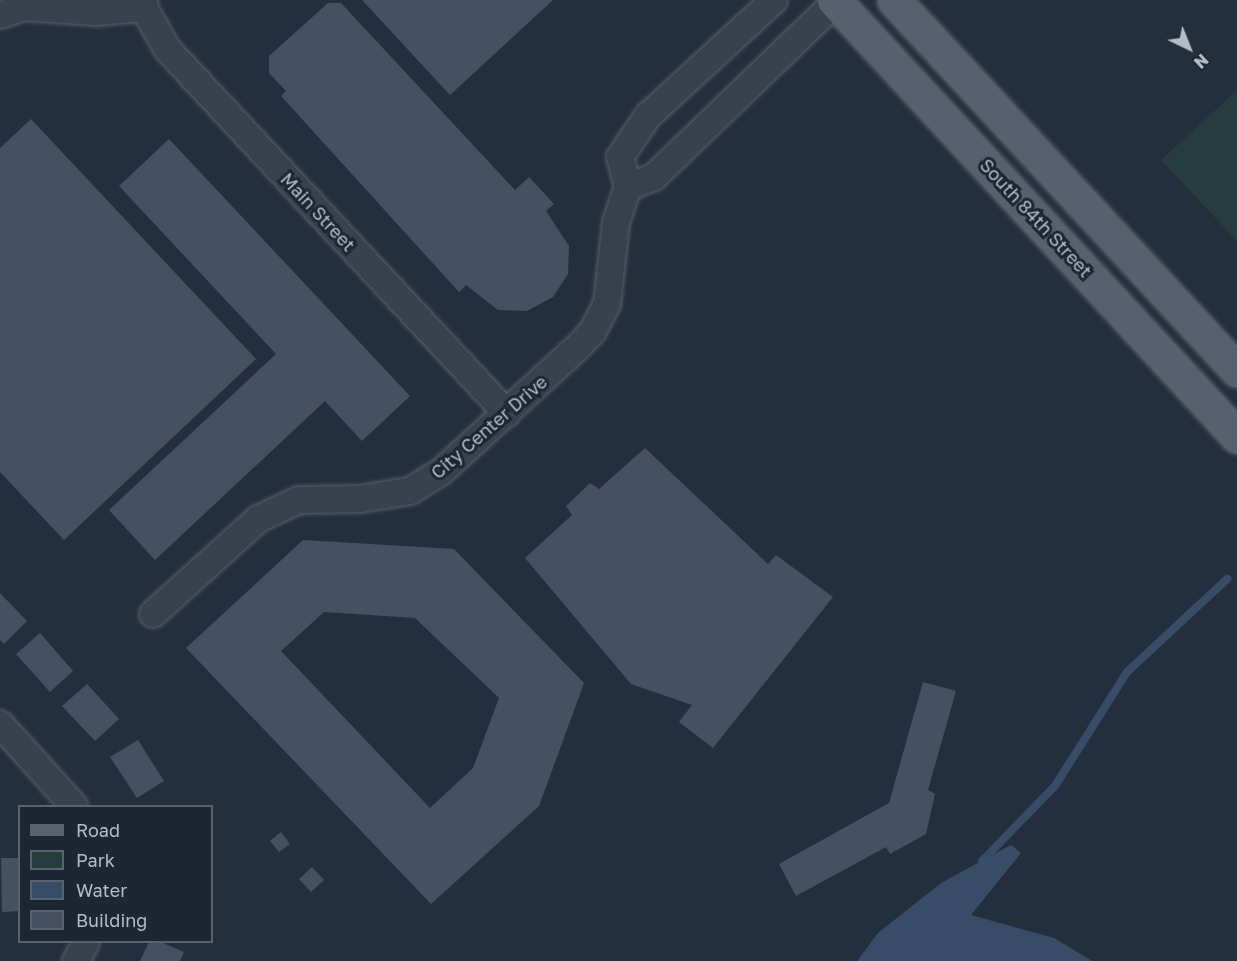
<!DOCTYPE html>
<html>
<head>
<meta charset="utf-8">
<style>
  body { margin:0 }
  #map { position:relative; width:1237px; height:961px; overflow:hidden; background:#242f3e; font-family:"Golos Text",sans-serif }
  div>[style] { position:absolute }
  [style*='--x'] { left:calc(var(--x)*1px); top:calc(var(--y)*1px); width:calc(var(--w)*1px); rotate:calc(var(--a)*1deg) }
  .green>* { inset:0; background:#263c3f }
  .water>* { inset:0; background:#394c67 }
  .stream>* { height:8px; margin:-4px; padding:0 4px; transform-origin:4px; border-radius:4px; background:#394c67 }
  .building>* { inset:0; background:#455162 }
  .roads { filter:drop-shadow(0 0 2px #565f6c) drop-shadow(0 0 2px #565f6c) }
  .street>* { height:26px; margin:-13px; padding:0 13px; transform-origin:13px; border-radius:13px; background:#38414e }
  .primary>* { height:33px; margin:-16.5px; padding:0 16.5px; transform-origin:16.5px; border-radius:16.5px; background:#56606e }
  span { translate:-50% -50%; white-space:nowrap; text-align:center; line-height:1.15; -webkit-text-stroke:6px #1d2633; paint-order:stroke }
  .street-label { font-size:18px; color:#b4bcc9 }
  .legend { position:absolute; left:18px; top:805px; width:195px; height:138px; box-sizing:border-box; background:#1d2633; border:2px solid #59626f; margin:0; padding:8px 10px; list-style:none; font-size:18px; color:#b4bcc9 }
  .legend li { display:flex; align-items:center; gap:12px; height:30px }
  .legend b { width:30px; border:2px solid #59626f }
  .north { position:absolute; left:1159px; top:18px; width:60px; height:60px; -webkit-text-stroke:4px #1d2633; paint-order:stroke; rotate:137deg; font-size:16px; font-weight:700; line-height:24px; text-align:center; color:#b4bcc9 }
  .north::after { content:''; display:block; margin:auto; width:21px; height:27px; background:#b4bcc9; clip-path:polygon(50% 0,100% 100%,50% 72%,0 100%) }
</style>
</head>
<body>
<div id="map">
  <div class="green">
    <i style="clip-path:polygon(1237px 90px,1237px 241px,1161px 160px)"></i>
  </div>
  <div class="water">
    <i style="clip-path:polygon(1011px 845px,1021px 853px,971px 915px,1054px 938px,1092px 961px,857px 961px,878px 933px,941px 883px)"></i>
  </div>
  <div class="stream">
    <i style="--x:982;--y:861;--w:105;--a:-45.8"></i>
    <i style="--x:1055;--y:786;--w:135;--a:-57.7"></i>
    <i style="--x:1127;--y:672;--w:137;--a:-42.9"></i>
  </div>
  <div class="building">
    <i style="clip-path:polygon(362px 0,553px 0,450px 95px)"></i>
    <i style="clip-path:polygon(328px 3px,341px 3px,515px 190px,529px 177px,554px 204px,546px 211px,569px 246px,568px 274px,553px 297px,527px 311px,498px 310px,466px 285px,459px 292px,281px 96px,286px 91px,269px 73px,269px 56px)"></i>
    <i style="clip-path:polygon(31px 119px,256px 359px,64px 540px,0 472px,0 148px)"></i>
    <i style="clip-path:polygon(169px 139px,410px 396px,362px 441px,325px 401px,155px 560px,109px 510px,276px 354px,119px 186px)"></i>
    <i style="clip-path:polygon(645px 448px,768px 564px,776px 555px,833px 597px,713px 748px,679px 722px,692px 705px,631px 684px,525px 558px,572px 515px,566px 506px,590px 483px,599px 489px)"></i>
    <i style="clip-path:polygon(evenodd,303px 540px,454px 549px,584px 683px,539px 806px,431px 904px,186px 648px,303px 540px,324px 612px,415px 618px,499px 698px,473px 768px,430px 808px,281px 651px,324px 612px)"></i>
    <i style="clip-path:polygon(0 593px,27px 621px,4px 644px,0 640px)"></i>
    <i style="clip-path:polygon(40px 633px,73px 671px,50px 692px,16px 654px)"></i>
    <i style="clip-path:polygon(923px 682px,956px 691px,928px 790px,935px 794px,926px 834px,890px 854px,886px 847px,796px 896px,779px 864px,889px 803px)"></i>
    <i style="clip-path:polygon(87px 684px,119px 719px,95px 741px,62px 706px)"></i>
    <i style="clip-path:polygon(138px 740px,164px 781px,137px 798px,110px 757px)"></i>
    <i style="clip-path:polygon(281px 832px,290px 844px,279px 852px,270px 841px)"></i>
    <i style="clip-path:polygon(1px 858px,20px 858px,20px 911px,2px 912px)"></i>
    <i style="clip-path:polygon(312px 867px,324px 880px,311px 892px,299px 879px)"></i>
    <i style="clip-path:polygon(149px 942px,161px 942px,184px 952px,180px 961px,140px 961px)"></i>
  </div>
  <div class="roads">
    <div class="street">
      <i style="--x:144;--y:0;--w:8;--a:90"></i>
      <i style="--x:144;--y:8;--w:48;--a:60.3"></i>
      <i style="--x:168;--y:50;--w:497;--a:47"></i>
      <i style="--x:0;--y:15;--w:24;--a:-19"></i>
      <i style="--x:23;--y:7;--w:73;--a:3.9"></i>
      <i style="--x:96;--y:12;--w:48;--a:-4.8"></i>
      <i style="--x:628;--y:187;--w:28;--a:-21"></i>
      <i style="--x:654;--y:177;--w:255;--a:-43.9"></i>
      <i style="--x:153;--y:614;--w:142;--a:-42.1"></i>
      <i style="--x:258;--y:519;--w:45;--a:-24.9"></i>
      <i style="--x:299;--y:500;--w:61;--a:-0.9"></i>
      <i style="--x:360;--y:499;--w:51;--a:-9.1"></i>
      <i style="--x:410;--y:491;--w:36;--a:-32"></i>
      <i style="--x:441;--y:472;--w:184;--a:-42.4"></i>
      <i style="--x:577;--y:348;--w:23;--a:-47"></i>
      <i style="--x:593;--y:331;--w:30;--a:-63"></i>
      <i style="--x:607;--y:304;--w:82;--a:-83.7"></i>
      <i style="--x:616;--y:222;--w:37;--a:-71"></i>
      <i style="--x:628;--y:187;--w:31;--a:-105"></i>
      <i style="--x:620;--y:157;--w:50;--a:-55.7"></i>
      <i style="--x:648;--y:116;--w:171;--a:-42.6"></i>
      <i style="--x:0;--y:724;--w:110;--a:47.9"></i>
      <i style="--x:76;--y:961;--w:21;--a:-62"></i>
    </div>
    <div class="primary">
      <i style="--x:834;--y:0;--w:594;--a:47.25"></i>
      <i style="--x:894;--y:0;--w:505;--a:47.17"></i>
    </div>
  </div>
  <div class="street-label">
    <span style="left:318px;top:212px;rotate:47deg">Main Street</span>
    <span style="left:1036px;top:218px;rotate:47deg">South 84th Street</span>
    <span style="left:489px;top:427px;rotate:-41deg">City Center Drive</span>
  </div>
  <ul class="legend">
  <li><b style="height:8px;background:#56606e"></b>Road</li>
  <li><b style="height:16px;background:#263c3f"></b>Park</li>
  <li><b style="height:16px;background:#394c67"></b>Water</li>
  <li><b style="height:16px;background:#455162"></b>Building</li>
  </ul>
  <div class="north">N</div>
</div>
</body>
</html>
